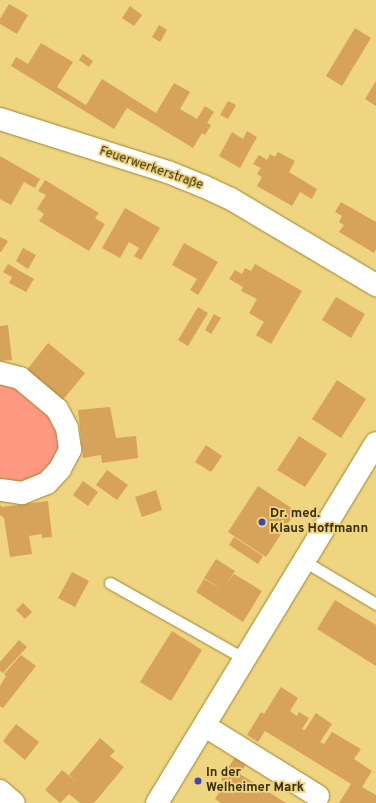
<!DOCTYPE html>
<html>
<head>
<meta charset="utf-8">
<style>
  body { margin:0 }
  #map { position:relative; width:376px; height:803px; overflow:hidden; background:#efd580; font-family:Overpass,sans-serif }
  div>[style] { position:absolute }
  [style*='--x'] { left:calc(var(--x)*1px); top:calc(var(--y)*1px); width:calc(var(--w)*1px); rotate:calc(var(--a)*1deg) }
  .green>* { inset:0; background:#fe9881 }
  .building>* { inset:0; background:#d7a25a }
  .roads { filter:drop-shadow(0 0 1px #9e862d) drop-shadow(0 0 1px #9e862d) }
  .lane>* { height:11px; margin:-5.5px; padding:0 5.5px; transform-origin:5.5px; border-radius:5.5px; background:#fff }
  .street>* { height:22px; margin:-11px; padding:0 11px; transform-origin:11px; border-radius:11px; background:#fff }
  .dots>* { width:11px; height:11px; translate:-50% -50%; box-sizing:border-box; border:2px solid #efd580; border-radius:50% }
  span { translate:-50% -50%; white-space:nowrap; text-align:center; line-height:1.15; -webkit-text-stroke:3.5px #efd580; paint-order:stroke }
  .street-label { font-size:13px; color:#392e09 }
  .poi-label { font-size:13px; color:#392e09; font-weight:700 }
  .left { translate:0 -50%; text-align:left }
</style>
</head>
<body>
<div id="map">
  <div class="green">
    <i style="clip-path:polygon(0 380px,17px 387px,36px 400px,59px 429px,60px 446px,53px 460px,42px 473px,23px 482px,5px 481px,0 478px)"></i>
  </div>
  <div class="building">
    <i style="clip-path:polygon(9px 4px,28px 15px,17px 34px,0 24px,0 19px)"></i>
    <i style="clip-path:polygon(130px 6px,142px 15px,134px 26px,122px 18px)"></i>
    <i style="clip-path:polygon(159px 25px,167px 30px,160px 42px,152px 37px)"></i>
    <i style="clip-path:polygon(355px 28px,371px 38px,342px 86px,326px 76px)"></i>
    <i style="clip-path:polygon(41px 43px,73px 62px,57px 87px,86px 105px,102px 79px,156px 113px,174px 83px,190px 92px,180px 109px,197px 119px,205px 106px,214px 112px,207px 123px,211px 125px,205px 135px,202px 133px,193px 148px,127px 108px,114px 129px,11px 66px,16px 57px,28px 64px)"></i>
    <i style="clip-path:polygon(83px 54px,93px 61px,89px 67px,79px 60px)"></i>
    <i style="clip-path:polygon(376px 81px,376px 106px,365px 99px)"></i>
    <i style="clip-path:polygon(228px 101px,236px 105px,228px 119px,220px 115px)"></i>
    <i style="clip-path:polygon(247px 131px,257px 137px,240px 168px,219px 156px,232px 132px,243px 139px)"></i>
    <i style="clip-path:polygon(278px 152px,295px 161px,289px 172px,317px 189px,312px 199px,300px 192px,292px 206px,257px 186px,262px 177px,257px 174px,261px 168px,253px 164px,259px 155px,267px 160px,270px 154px,275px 157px)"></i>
    <i style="clip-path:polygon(0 156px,40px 179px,35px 188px,24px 182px,11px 205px,0 199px)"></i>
    <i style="clip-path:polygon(45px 180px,99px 213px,95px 218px,105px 224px,89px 251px,39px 221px,44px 214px,37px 209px,46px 195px,38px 191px)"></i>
    <i style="clip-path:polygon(341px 202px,376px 222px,376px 249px,374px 253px,339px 232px,344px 225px,339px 222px,342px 216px,335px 212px)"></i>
    <i style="clip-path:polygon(125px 208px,160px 228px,141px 260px,134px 256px,139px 248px,129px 242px,120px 258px,102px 248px)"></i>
    <i style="clip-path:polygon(0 237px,8px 241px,1px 252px,0 252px)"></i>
    <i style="clip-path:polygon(184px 243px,218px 262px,198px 295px,190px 290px,197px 279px,172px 265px)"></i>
    <i style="clip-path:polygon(23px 248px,36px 255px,28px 269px,16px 261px)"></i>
    <i style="clip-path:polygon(8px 264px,34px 279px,26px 292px,9px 283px,12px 277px,3px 272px)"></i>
    <i style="clip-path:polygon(255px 264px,302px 291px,271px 344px,256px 335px,264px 322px,249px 313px,257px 299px,241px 291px,243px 287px,229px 279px,235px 270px,242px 274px,245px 268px,251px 271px)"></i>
    <i style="clip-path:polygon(336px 297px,365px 314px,351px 338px,322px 320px)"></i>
    <i style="clip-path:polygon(198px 307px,208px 313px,188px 346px,178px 340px)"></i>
    <i style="clip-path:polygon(214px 314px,221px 318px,211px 334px,205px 330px)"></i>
    <i style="clip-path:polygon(8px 325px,12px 360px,0 361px,0 326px)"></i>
    <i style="clip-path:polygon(48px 343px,85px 373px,62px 401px,26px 371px)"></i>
    <i style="clip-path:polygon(337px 380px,366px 399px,341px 438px,312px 419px)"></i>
    <i style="clip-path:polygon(110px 407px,116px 438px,136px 436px,138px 458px,102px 463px,101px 455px,83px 458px,78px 410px)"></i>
    <i style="clip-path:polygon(299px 436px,327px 454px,305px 487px,277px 470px)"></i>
    <i style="clip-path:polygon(206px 445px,222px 456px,211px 472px,195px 462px)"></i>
    <i style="clip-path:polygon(107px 470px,128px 485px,117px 500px,96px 485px)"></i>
    <i style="clip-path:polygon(83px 481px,98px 492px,88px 506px,73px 495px)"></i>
    <i style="clip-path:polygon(258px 486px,296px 511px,266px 557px,228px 532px)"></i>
    <i style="clip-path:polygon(156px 490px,162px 510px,142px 517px,135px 497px)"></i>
    <i style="clip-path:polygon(48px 501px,52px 537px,42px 538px,42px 534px,29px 536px,32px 554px,10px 557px,4px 518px,0 515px,0 505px,2px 507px)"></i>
    <i style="clip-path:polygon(234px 537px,263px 556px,258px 564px,229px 545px)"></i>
    <i style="clip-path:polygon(216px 559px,235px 571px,227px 583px,234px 574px,262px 591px,243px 622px,196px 592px,204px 579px,223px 590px,204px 578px)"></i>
    <i style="clip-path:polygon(72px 572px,89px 581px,75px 607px,58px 598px)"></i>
    <i style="clip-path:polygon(335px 600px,376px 625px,376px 666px,317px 629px)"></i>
    <i style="clip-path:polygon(23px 603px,32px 612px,25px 619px,16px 610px)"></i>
    <i style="clip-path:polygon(172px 631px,202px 650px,171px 701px,140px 682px)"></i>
    <i style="clip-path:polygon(19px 640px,27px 647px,3px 673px,0 671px,0 662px)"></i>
    <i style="clip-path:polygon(21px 655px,36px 666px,3px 708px,0 706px,0 686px,6px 676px,4px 674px)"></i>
    <i style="clip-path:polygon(281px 687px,298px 698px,290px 711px,297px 716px,299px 712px,309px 718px,302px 729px,305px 730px,316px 713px,332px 724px,320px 742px,324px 744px,332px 732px,361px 749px,354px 759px,372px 771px,362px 787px,376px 795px,376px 803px,339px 803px,351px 784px,265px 731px,258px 742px,247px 735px,261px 712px,264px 714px)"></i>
    <i style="clip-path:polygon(16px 724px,39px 742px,25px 760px,3px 741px)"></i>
    <i style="clip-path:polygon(100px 738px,115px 751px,110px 756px,124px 767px,94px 803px,80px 803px,69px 794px,60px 803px,45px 790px,62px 770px,78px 783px,69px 775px)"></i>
    <i style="clip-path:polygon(235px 757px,246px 764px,240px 774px,286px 803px,221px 803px,215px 799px,225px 782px,221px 780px)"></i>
  </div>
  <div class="roads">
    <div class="lane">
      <i style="--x:304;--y:561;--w:84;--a:30.8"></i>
      <i style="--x:110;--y:583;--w:155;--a:29.4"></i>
    </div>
    <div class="street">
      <i style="--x:0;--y:119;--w:176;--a:17.5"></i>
      <i style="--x:168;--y:172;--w:38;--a:22"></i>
      <i style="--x:203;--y:186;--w:31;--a:25"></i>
      <i style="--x:231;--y:199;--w:169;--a:30.7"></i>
      <i style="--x:0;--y:373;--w:21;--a:14"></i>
      <i style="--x:20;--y:378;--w:48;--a:40"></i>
      <i style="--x:57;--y:409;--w:21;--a:62"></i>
      <i style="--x:67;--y:428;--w:22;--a:82"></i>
      <i style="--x:70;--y:450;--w:21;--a:118"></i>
      <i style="--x:60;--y:469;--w:19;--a:133"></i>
      <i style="--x:47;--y:483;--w:27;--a:158"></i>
      <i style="--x:22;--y:493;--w:22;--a:-172"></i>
      <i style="--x:205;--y:726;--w:133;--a:31.8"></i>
      <i style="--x:0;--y:791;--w:18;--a:41"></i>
      <i style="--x:157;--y:803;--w:421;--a:-58.7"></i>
    </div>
  </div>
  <div class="dots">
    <i style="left:262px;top:522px;background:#3c45b9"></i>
    <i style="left:198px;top:781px;background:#3c45b9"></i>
  </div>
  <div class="street-label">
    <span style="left:151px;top:169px;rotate:19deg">Feuerwerkerstraße</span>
  </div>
  <div class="poi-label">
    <span class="left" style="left:270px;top:522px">Dr. med.<br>Klaus Hoffmann</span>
    <span class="left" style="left:206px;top:781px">In der<br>Welheimer Mark</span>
  </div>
</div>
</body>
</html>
